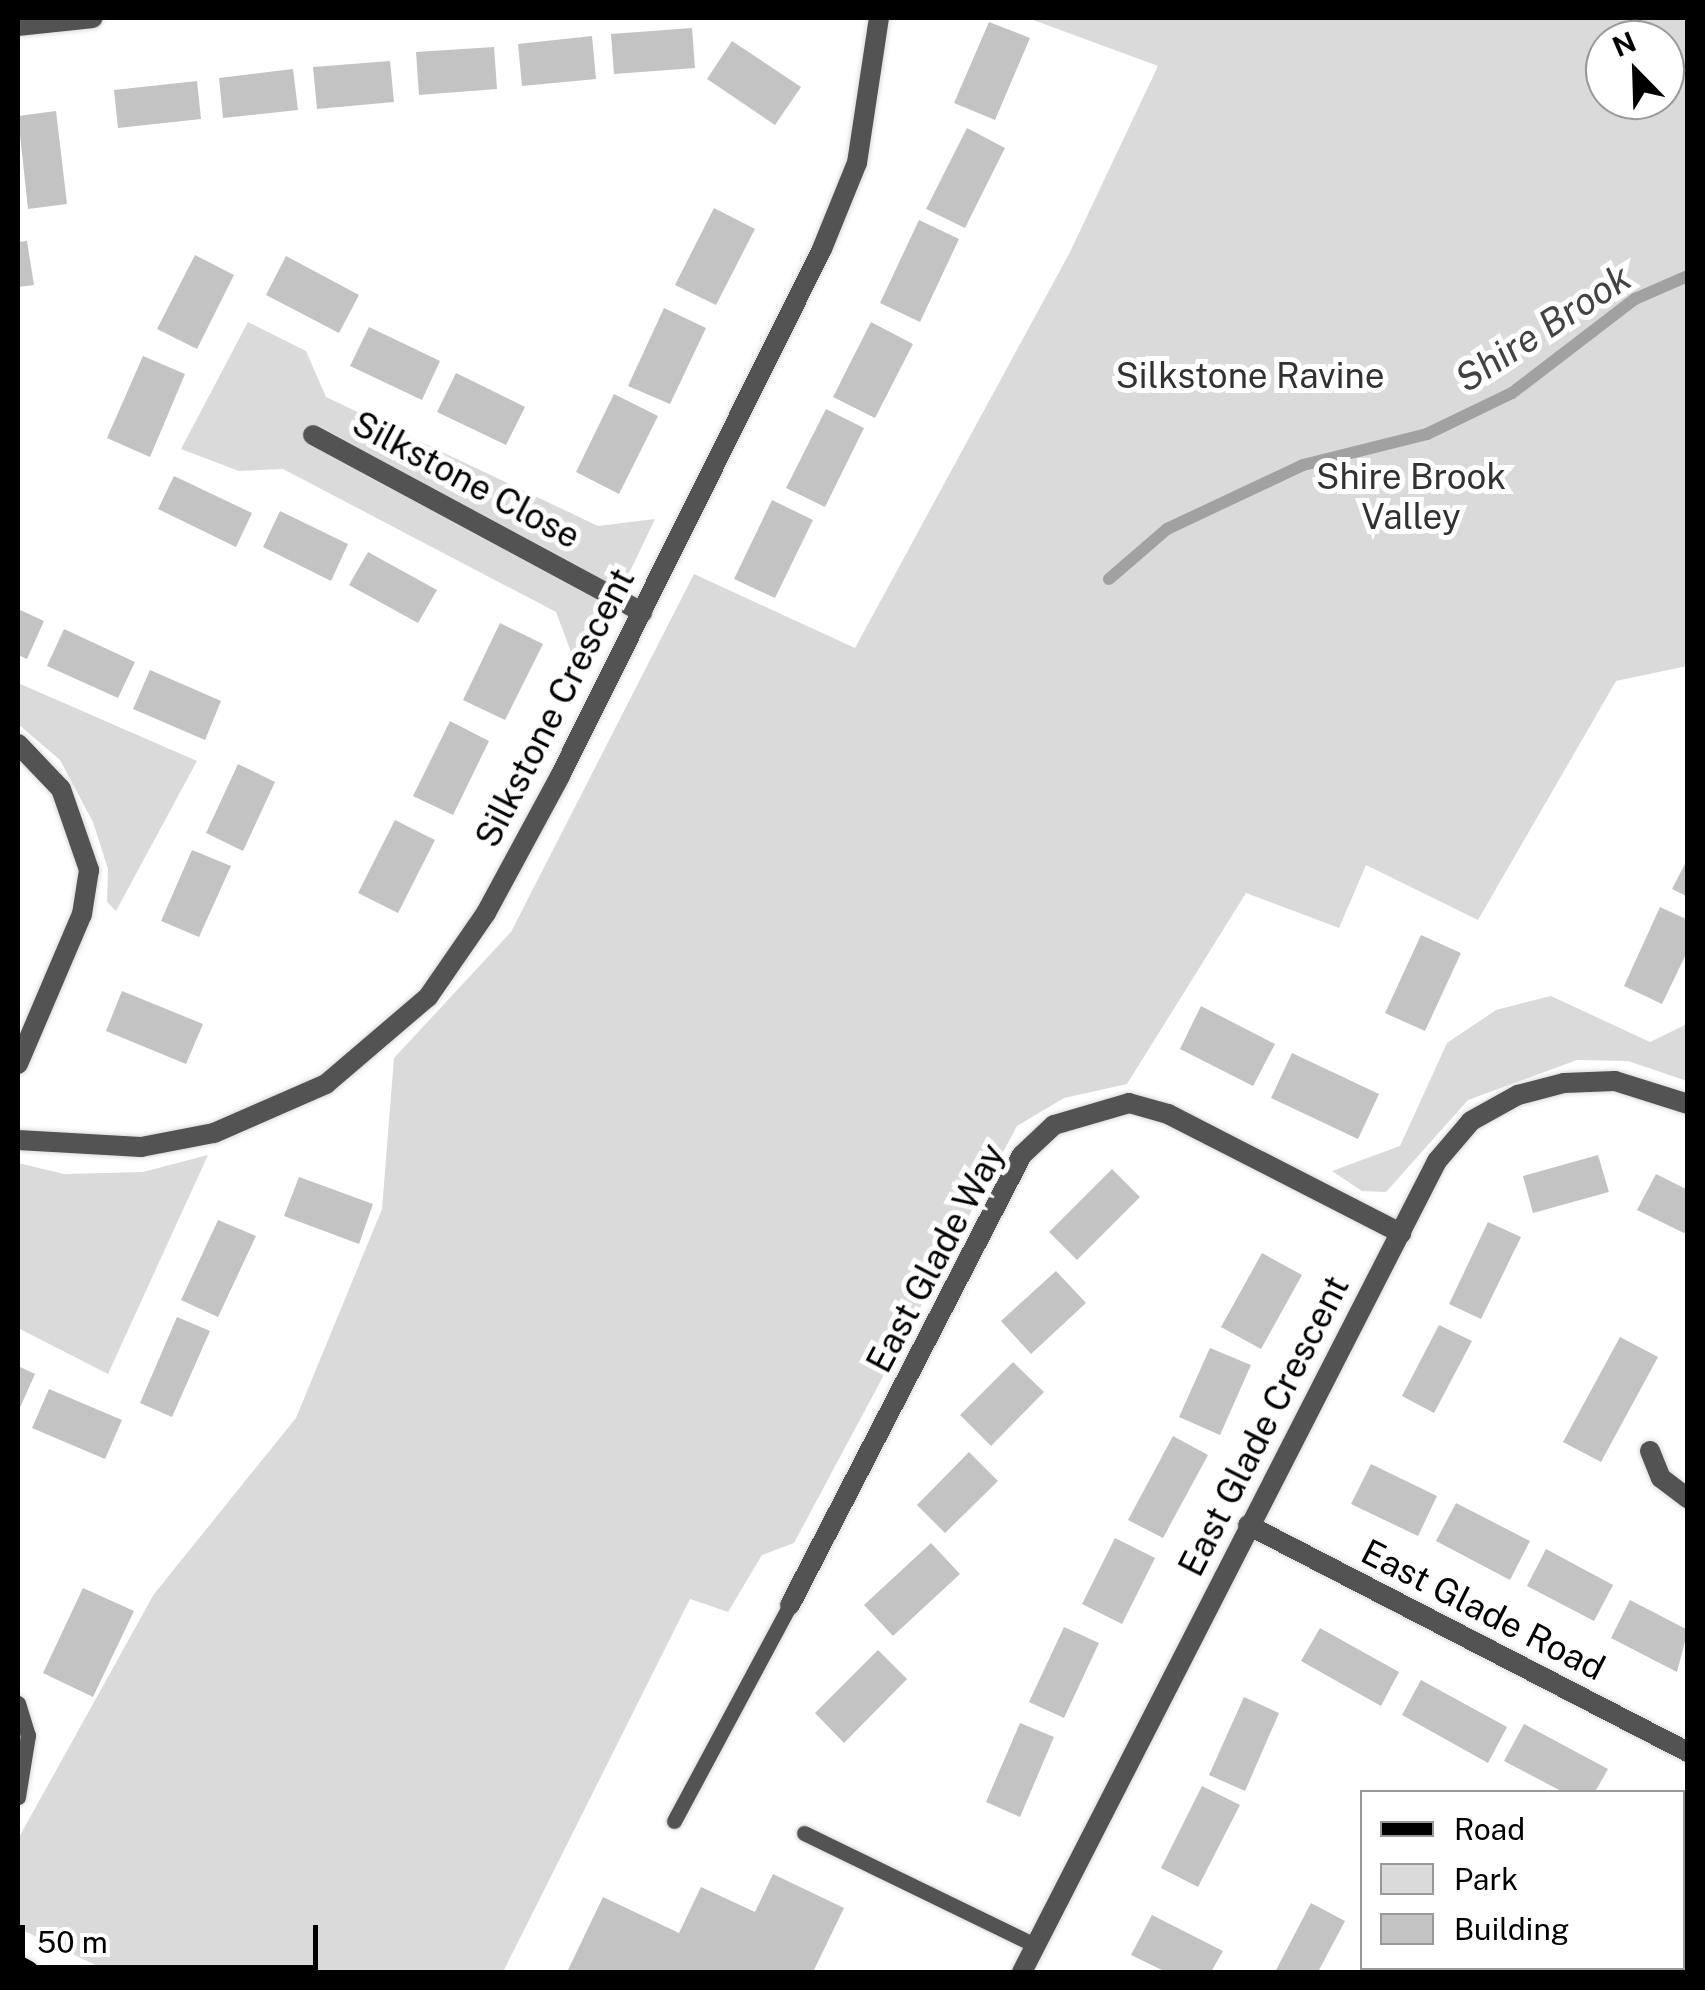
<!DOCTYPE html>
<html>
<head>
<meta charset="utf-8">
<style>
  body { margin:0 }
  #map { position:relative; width:1705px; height:1990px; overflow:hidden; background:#fff; font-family:"Public Sans",sans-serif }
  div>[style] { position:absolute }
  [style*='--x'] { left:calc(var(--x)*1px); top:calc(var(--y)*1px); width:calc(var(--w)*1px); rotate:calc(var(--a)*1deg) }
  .green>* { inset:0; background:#dadada }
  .stream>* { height:12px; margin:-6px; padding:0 6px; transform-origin:6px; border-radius:6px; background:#a1a1a1 }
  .building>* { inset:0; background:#c3c3c3 }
  .roads { filter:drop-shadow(0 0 2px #dbdbdb) drop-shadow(0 0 2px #dbdbdb) }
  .service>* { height:15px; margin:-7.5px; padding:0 7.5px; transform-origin:7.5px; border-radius:7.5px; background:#535353 }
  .minor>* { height:20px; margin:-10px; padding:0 10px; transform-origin:10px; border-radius:10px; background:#535353 }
  .primary>* { height:25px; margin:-12.5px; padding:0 12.5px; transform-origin:12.5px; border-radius:12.5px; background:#000 }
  span { translate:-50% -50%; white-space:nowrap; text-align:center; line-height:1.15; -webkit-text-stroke:10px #fff; paint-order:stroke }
  .park-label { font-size:35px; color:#313131 }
  .street-label { font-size:35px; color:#000 }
  .water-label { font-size:38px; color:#424242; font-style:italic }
  .frame { position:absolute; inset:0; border:20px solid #000; pointer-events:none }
  .legend { position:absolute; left:1360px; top:1790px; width:325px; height:180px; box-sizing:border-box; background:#fff; border:2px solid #999; margin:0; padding:12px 18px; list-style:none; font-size:30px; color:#000 }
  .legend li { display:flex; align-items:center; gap:20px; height:50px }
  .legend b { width:50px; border:2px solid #999 }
  .north { position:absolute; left:1585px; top:20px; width:100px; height:100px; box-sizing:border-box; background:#fff; border:2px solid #999; border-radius:50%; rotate:337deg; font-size:28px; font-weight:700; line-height:40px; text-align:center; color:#000 }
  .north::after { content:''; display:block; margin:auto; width:35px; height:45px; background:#000; clip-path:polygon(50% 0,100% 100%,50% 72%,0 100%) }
  .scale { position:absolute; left:20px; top:1925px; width:298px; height:45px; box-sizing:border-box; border:5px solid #000; border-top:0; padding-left:12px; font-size:30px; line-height:35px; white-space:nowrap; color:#000; -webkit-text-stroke:8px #fff; paint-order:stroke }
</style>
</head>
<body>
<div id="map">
  <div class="green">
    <i style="clip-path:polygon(evenodd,1028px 18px,1687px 18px,1687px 666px,1616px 681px,1478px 920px,1366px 865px,1339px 928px,1246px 893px,1127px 1084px,1064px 1098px,1017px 1126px,794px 1543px,762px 1555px,728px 1612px,690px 1599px,503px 1972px,110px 1972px,18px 1928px,18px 1839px,154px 1594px,296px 1418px,382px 1209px,394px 1058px,511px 932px,694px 574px,855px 648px,1070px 252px,1158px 66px,1028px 18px,1605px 40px,1665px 40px,1665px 100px,1605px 100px,1605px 40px)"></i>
    <i style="clip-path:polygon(248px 322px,306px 351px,326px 397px,598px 526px,655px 519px,580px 676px,556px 612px,283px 469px,239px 471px,181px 449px)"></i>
    <i style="clip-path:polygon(18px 683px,197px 761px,116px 911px,107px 902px,108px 869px,93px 822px,60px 760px,18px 724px)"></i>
    <i style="clip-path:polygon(1551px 996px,1650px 1042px,1687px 1024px,1687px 1081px,1628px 1061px,1577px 1060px,1468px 1100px,1386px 1192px,1362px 1191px,1332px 1171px,1400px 1146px,1447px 1043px,1496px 1010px)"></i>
    <i style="clip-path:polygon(208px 1155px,108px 1374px,18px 1328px,18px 1163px,64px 1174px,143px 1172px)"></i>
  </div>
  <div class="stream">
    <i style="--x:1109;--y:579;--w:77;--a:-40.8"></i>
    <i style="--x:1167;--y:529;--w:150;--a:-25.2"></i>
    <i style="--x:1303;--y:465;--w:128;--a:-14"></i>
    <i style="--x:1427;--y:434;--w:94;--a:-25.8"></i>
    <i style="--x:1512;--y:393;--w:155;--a:-37.4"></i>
    <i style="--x:1635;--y:299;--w:58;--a:-23.5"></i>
  </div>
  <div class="building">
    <i style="clip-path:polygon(989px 22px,1030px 38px,995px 120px,954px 103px)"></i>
    <i style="clip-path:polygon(692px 28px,695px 68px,614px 74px,611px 34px)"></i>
    <i style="clip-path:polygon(592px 36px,596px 79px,522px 86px,518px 44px)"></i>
    <i style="clip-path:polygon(732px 41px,801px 87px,775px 125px,707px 79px)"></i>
    <i style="clip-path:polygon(494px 47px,497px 89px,419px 95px,416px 52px)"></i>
    <i style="clip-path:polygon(390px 61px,394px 102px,317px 109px,313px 67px)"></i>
    <i style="clip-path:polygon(293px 69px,298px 110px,223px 118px,219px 78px)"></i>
    <i style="clip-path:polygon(197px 81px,201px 119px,118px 128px,114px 90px)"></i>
    <i style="clip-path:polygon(56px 111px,67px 204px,28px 209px,18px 116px)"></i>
    <i style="clip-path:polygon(967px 128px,1005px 148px,965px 228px,926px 209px)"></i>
    <i style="clip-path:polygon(714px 208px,755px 229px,716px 305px,675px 285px)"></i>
    <i style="clip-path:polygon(919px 220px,959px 239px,920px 322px,880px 303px)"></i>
    <i style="clip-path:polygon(27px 241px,34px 285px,18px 287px,18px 242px)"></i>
    <i style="clip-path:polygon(195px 255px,234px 275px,197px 349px,157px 329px)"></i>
    <i style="clip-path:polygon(286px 256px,359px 295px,339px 333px,266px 295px)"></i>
    <i style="clip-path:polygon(664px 308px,706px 328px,670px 404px,628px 386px)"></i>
    <i style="clip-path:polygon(871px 322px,913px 344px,875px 418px,833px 397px)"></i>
    <i style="clip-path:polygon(369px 327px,440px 361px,422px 400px,350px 366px)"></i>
    <i style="clip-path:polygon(143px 356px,185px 374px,150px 457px,107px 438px)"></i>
    <i style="clip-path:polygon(456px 373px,525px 407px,506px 445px,437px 412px)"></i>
    <i style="clip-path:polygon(614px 394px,658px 416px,619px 494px,576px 472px)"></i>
    <i style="clip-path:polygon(826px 409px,864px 428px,825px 507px,786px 488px)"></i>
    <i style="clip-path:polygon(174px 476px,252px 513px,236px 547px,158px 509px)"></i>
    <i style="clip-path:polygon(772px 500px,813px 520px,775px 598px,734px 579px)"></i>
    <i style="clip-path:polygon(280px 511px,348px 544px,331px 581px,263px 547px)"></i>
    <i style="clip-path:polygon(368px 552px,437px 590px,418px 623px,349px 585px)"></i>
    <i style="clip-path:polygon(18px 609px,44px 621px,27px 659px,18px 655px)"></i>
    <i style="clip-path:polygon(500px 623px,543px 644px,505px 720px,463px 700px)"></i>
    <i style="clip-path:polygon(64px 629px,135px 662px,118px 698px,47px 666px)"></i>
    <i style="clip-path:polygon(150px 670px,221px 701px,205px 740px,133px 709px)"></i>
    <i style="clip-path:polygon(450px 721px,489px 741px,453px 815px,413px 796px)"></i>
    <i style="clip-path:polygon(238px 764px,275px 782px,243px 851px,206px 833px)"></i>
    <i style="clip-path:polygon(395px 820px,435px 840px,398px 913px,358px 893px)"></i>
    <i style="clip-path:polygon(192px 850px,231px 866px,199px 937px,161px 921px)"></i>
    <i style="clip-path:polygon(1688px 858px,1688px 897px,1672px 889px)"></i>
    <i style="clip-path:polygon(1660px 907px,1688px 920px,1688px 950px,1662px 1004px,1624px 986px)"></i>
    <i style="clip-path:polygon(1421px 935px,1461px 953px,1425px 1031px,1385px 1013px)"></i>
    <i style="clip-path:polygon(122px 991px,203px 1024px,186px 1064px,106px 1031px)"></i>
    <i style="clip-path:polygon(1201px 1006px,1275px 1044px,1253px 1086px,1180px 1049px)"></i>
    <i style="clip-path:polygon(1292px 1053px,1379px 1094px,1358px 1139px,1271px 1098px)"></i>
    <i style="clip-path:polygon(1598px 1155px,1609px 1192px,1533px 1213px,1523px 1176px)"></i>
    <i style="clip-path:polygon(1112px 1169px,1140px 1197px,1077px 1260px,1049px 1232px)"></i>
    <i style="clip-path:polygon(1656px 1174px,1688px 1190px,1688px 1235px,1637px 1210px)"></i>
    <i style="clip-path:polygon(299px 1177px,373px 1204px,359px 1244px,284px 1216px)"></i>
    <i style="clip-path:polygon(218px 1220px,256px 1236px,218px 1317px,181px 1300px)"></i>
    <i style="clip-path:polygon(1488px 1222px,1521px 1237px,1481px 1319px,1449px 1304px)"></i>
    <i style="clip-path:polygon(1262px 1253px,1302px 1275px,1261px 1349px,1221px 1327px)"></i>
    <i style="clip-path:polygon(1056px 1271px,1086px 1303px,1031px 1354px,1001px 1321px)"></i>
    <i style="clip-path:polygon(177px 1317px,210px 1331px,172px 1417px,140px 1403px)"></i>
    <i style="clip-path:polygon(1439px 1325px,1472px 1341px,1434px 1413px,1402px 1396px)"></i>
    <i style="clip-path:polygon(1620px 1337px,1658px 1357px,1601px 1462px,1563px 1442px)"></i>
    <i style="clip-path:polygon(1210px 1348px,1251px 1365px,1220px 1435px,1179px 1417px)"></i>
    <i style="clip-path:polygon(1013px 1362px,1044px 1392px,991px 1446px,960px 1415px)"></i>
    <i style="clip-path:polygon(18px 1366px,35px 1374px,18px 1412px)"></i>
    <i style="clip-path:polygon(49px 1389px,122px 1420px,105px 1459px,32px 1428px)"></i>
    <i style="clip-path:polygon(1173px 1436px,1208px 1455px,1163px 1538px,1128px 1520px)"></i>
    <i style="clip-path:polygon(969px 1452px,998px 1481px,945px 1533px,917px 1505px)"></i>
    <i style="clip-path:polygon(1371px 1464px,1437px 1496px,1418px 1536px,1351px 1504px)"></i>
    <i style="clip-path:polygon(1456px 1503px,1530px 1541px,1510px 1580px,1436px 1541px)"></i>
    <i style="clip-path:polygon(1115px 1538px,1155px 1558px,1122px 1624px,1082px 1604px)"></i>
    <i style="clip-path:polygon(931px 1543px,960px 1574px,893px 1636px,864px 1605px)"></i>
    <i style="clip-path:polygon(1546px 1549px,1613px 1585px,1594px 1621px,1527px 1586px)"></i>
    <i style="clip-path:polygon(83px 1588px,134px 1611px,93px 1697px,43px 1673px)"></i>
    <i style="clip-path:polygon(1630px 1600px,1688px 1630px,1677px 1672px,1611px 1638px)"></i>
    <i style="clip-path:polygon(1064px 1627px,1099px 1643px,1064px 1718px,1029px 1702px)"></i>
    <i style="clip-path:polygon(1320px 1628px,1399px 1672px,1381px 1706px,1301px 1661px)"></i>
    <i style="clip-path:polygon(878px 1650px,907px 1679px,844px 1743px,815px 1713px)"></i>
    <i style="clip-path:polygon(1421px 1680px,1507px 1727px,1488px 1763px,1402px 1715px)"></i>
    <i style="clip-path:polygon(1244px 1697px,1279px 1713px,1245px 1791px,1209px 1775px)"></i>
    <i style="clip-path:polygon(1020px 1723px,1054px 1737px,1020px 1817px,986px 1802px)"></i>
    <i style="clip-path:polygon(1524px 1724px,1608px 1769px,1595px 1792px,1563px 1792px,1504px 1761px)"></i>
    <i style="clip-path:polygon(1202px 1786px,1240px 1805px,1198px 1887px,1161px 1868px)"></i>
    <i style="clip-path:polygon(1682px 1811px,1688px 1814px,1688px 1863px,1682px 1860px)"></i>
    <i style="clip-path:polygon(773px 1874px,844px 1908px,813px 1972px,567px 1972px,603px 1897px,679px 1933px,701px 1887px,755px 1912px)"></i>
    <i style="clip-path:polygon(1311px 1903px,1345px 1921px,1318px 1972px,1275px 1972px)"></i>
    <i style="clip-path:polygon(1152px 1915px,1223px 1951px,1211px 1972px,1166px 1972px,1131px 1955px)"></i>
    <i style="clip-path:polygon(1469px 1968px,1532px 1968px,1529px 1972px)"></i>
  </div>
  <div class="roads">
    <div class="service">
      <i style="--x:18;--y:1703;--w:34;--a:73"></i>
      <i style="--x:28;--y:1735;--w:63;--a:99.2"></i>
      <i style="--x:674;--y:1821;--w:245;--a:-61.8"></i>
      <i style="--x:804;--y:1833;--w:257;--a:25.9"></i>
    </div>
    <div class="minor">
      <i style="--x:18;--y:26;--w:75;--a:-6.1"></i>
      <i style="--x:313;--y:435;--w:374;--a:28.3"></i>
      <i style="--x:18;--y:744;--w:62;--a:46.3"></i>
      <i style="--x:61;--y:789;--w:86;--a:70.9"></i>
      <i style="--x:89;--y:870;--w:45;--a:99"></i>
      <i style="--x:82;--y:914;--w:163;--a:113.1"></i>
      <i style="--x:18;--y:1140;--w:123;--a:3.3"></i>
      <i style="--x:141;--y:1147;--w:74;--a:-10.9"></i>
      <i style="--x:214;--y:1133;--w:122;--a:-23.6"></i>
      <i style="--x:326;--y:1084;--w:134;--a:-40.5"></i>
      <i style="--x:428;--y:997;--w:102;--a:-55.4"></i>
      <i style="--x:486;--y:913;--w:156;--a:-61.6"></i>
      <i style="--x:560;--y:776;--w:589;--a:-63.57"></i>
      <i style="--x:822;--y:249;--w:93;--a:-67.9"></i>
      <i style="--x:857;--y:163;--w:147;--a:-81.4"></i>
      <i style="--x:1650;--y:1451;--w:29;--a:68"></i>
      <i style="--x:1661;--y:1478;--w:34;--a:37"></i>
      <i style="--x:1248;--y:1525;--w:495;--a:27.3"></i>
      <i style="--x:790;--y:1605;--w:506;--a:-62.73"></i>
      <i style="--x:1022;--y:1155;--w:44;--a:-43.2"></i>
      <i style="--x:1054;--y:1125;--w:78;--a:-16.3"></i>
      <i style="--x:1129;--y:1103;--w:41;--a:15.8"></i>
      <i style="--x:1168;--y:1114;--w:262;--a:27.1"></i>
      <i style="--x:1022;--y:1972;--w:911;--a:-62.9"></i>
      <i style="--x:1437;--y:1161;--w:52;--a:-49.6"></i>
      <i style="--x:1471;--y:1121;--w:54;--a:-29"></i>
      <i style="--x:1518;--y:1095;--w:48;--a:-14.6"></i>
      <i style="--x:1564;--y:1083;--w:51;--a:-2.2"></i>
      <i style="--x:1615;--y:1081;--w:77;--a:17.5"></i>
    </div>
    <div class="primary">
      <i style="--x:18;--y:1968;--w:9;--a:27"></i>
    </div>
  </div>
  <div class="park-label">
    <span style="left:1250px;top:376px">Silkstone Ravine</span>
    <span style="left:1411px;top:497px">Shire Brook<br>Valley</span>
  </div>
  <div class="street-label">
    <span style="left:466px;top:480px;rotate:28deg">Silkstone Close</span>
    <span style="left:555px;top:708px;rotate:-63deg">Silkstone Crescent</span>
    <span style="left:936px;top:1258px;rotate:-62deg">East Glade Way</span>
    <span style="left:1264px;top:1426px;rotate:-63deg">East Glade Crescent</span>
    <span style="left:1483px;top:1610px;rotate:27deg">East Glade Road</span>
  </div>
  <div class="water-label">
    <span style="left:1543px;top:328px;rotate:-33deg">Shire Brook</span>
  </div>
  <div class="frame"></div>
  <ul class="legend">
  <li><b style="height:12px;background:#000"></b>Road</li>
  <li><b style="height:28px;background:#dadada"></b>Park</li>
  <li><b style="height:28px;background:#c3c3c3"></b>Building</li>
  </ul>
  <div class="north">N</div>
  <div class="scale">50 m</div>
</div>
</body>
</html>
